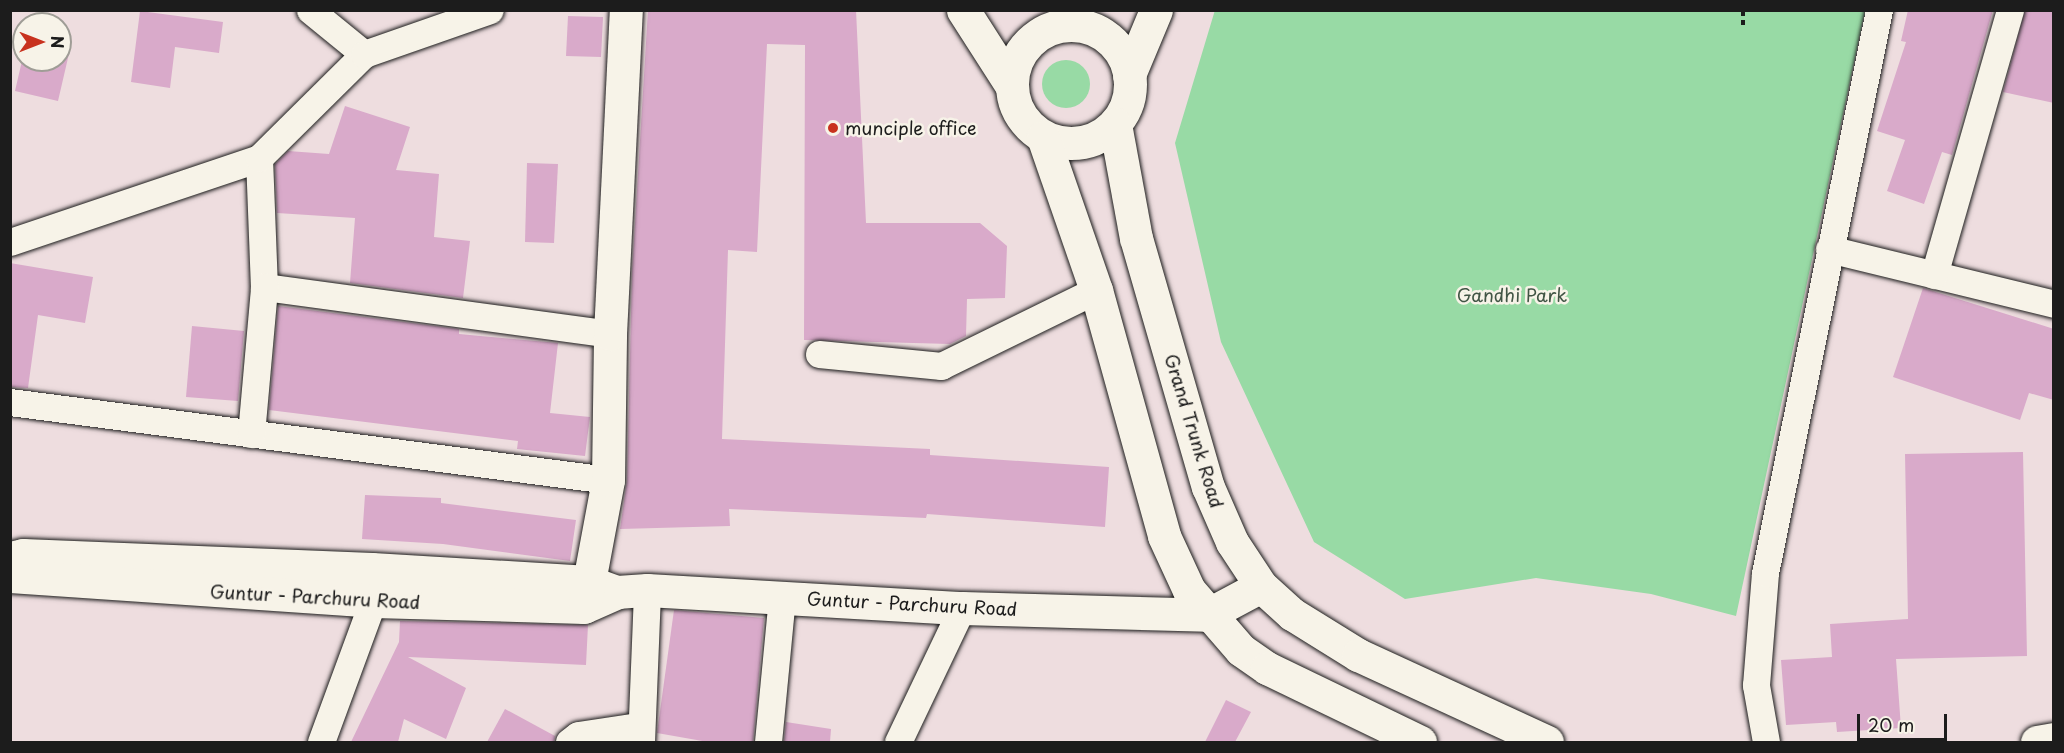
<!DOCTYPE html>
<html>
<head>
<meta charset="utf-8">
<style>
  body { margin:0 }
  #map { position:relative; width:2064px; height:753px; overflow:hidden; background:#eedddf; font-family:"Playpen Sans",sans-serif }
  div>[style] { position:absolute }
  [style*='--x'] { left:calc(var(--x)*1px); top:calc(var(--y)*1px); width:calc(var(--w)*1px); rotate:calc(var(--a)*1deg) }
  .green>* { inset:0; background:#98daa5 }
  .round { border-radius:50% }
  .building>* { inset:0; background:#d9aaca }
  .path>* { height:4px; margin-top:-2px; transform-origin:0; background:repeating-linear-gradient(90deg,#1c1c1c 0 6px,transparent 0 10.5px) }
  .roads { filter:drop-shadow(0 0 2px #1c1c1c) drop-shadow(0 0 2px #1c1c1c) }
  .street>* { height:27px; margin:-13.5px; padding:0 13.5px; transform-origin:13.5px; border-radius:13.5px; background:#f7f3e8 }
  .secondary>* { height:33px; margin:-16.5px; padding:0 16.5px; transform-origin:16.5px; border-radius:16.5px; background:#f7f3e8 }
  .secondary>.ring { margin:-16.5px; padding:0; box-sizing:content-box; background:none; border:33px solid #f7f3e8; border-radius:50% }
  .primary>* { height:33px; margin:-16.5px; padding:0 16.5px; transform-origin:16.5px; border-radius:16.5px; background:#f7f3e8 }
  .dots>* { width:16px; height:16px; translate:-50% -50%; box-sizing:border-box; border:3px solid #f7f3e8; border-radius:50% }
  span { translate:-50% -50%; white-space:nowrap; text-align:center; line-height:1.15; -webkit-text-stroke:5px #f7f3e8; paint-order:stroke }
  .poi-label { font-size:18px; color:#1c1c1c }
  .left { translate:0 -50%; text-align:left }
  .park-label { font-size:18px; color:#415545 }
  .street-label { font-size:18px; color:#1c1c1c }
  .frame { position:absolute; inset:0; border:12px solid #1c1c1c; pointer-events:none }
  .north { position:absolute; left:12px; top:12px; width:60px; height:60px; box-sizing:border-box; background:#f7f3e8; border:2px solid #9f9d96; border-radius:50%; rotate:90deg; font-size:16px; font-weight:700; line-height:24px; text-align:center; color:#1c1c1c }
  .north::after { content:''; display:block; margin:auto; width:21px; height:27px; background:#c8321e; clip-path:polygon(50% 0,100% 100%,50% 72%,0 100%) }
  .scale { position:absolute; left:1857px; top:714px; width:90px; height:27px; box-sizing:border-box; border:3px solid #1c1c1c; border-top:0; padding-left:8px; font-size:18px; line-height:21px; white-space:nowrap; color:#1c1c1c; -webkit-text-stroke:4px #f7f3e8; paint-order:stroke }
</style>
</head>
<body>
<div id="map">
  <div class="green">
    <i style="clip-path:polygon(1215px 10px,1865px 11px,1736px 616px,1651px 594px,1536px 578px,1405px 599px,1314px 542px,1221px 342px,1175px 143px)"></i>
    <i class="round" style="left:1042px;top:60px;width:48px;height:48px"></i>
  </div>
  <div class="building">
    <i style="clip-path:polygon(648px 10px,856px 10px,866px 223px,980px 223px,1007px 246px,1005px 298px,967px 299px,966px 336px,950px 344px,804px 340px,805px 45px,767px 44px,757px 252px,728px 250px,722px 439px,930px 449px,930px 455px,1109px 467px,1105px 527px,927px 514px,926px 518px,729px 509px,730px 526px,620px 529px,627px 480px,632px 272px)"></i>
    <i style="clip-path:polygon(1908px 10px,1993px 10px,1952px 155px,1942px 152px,1924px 204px,1887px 191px,1905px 140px,1877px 131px,1906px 42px,1901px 41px)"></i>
    <i style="clip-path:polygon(2025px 10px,2054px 10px,2054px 103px,2003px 92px)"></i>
    <i style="clip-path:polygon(140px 11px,223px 22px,219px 53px,175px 47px,170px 88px,131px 82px)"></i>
    <i style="clip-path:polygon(568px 16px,603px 17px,601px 57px,566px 56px)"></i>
    <i style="clip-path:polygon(60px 42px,71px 45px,58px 101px,15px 91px,24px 52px,24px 60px,60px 60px)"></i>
    <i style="clip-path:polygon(345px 106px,410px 127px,396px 170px,439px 174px,434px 237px,470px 241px,463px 298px,350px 283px,355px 218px,277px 213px,275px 164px,288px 151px,329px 154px)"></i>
    <i style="clip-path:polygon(527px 163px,558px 164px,554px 243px,525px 242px)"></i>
    <i style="clip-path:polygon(10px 263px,93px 277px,85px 323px,38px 315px,28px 388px,10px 387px)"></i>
    <i style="clip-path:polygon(1923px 288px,2054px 329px,2054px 400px,2029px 393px,2020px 420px,1893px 377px)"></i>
    <i style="clip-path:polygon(278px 306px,459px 329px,459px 334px,558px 343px,550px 413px,590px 417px,585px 456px,517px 449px,518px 441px,269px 410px)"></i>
    <i style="clip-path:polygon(192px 326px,244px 331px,238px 401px,186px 397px)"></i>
    <i style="clip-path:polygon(2023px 452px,2027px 656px,1896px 659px,1901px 728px,1837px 732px,1836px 722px,1786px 725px,1781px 660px,1832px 657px,1830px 624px,1908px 619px,1905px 454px)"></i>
    <i style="clip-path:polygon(365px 495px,441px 498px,441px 503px,576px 520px,570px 561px,443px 544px,362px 539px)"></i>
    <i style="clip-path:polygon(674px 610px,764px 618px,753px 742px,708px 742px,657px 733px)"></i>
    <i style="clip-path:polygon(400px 621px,588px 625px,586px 665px,408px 657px,466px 688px,446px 739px,404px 719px,398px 742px,351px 742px,399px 642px)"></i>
    <i style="clip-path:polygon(1226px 700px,1251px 712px,1235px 742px,1205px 742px)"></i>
    <i style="clip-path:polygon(505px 709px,555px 736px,554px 742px,487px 742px)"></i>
    <i style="clip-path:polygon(786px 722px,831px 729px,830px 742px,784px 742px)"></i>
  </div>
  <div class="path">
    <i style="--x:1743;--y:10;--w:15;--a:90"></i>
  </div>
  <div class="roads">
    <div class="street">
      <i style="--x:310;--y:10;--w:70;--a:39.2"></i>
      <i style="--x:259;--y:158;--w:129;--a:87.8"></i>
      <i style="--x:264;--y:287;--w:349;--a:7.7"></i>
      <i style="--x:10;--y:242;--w:263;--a:-18.6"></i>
      <i style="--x:259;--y:158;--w:148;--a:-44.7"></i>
      <i style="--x:364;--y:54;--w:133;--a:-19.2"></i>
      <i style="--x:1829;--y:249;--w:232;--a:13.7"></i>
      <i style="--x:1934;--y:275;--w:276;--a:-74"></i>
      <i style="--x:819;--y:354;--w:123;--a:5.6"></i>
      <i style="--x:941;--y:366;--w:173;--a:-26.1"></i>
      <i style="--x:10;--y:402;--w:603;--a:7.43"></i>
      <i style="--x:251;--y:434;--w:148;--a:-84.9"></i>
      <i style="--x:321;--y:742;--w:150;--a:-69.8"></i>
      <i style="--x:373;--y:601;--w:19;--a:-90"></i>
      <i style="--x:569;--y:742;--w:11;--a:-38"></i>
      <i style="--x:578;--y:735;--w:62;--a:-8.4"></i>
      <i style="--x:641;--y:742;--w:152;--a:-87.7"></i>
      <i style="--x:768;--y:742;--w:147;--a:-84.5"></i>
      <i style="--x:898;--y:742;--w:148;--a:-64.5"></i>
      <i style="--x:1766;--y:742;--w:58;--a:-100"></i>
      <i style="--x:1756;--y:685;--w:112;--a:-85.4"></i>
      <i style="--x:1765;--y:573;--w:574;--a:-78.55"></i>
    </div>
    <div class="secondary">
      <i style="--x:963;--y:10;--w:89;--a:57.4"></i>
      <i class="ring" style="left:1012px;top:25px;width:85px;height:85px"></i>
      <i style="--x:1129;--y:75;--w:70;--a:-67.4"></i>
      <i style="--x:1115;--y:124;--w:116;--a:79.6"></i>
      <i style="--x:1136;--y:238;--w:259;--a:73.9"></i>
      <i style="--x:1208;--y:487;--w:60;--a:66.4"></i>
      <i style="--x:1232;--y:542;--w:53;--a:56.6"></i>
      <i style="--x:1261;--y:586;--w:42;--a:42.1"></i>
      <i style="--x:1292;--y:614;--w:78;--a:31.8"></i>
      <i style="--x:1358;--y:655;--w:208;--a:24.7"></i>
      <i style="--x:1043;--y:137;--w:162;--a:70.9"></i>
      <i style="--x:1096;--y:290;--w:255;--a:74.5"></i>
      <i style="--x:1164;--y:536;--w:60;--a:65.2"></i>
      <i style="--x:1189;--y:590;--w:79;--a:49.1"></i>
      <i style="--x:1241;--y:650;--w:32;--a:35"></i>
      <i style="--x:1267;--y:668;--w:170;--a:25.8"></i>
      <i style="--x:10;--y:558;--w:13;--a:-13"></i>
      <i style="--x:23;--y:555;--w:349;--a:2.3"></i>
      <i style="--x:372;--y:569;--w:217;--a:3.4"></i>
      <i style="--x:589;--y:582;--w:30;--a:20"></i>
      <i style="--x:10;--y:576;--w:364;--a:3.9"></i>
      <i style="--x:373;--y:601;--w:211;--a:1.6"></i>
      <i style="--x:584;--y:607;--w:36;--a:-24"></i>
      <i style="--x:617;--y:592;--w:30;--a:-4"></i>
      <i style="--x:647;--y:590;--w:316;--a:3.3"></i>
      <i style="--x:962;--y:608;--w:245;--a:1.6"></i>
      <i style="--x:585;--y:603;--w:125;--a:-79.4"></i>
      <i style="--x:608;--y:480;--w:146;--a:-89.2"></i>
      <i style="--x:610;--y:334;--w:324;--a:-87.2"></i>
      <i style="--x:2037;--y:742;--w:17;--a:-10"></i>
    </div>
    <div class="primary">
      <i style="--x:1207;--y:615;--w:61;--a:-28.2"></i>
    </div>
  </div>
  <div class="dots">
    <i style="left:833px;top:128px;background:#c8321e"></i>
  </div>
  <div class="poi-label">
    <span class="left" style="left:845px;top:128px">munciple office</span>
  </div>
  <div class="park-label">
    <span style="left:1512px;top:295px">Gandhi Park</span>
  </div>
  <div class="street-label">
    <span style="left:1194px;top:431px;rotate:73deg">Grand Trunk Road</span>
    <span style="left:315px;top:597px;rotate:3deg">Guntur - Parchuru Road</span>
    <span style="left:912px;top:604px;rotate:3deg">Guntur - Parchuru Road</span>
  </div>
  <div class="frame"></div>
  <div class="north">N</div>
  <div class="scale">20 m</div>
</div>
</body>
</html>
